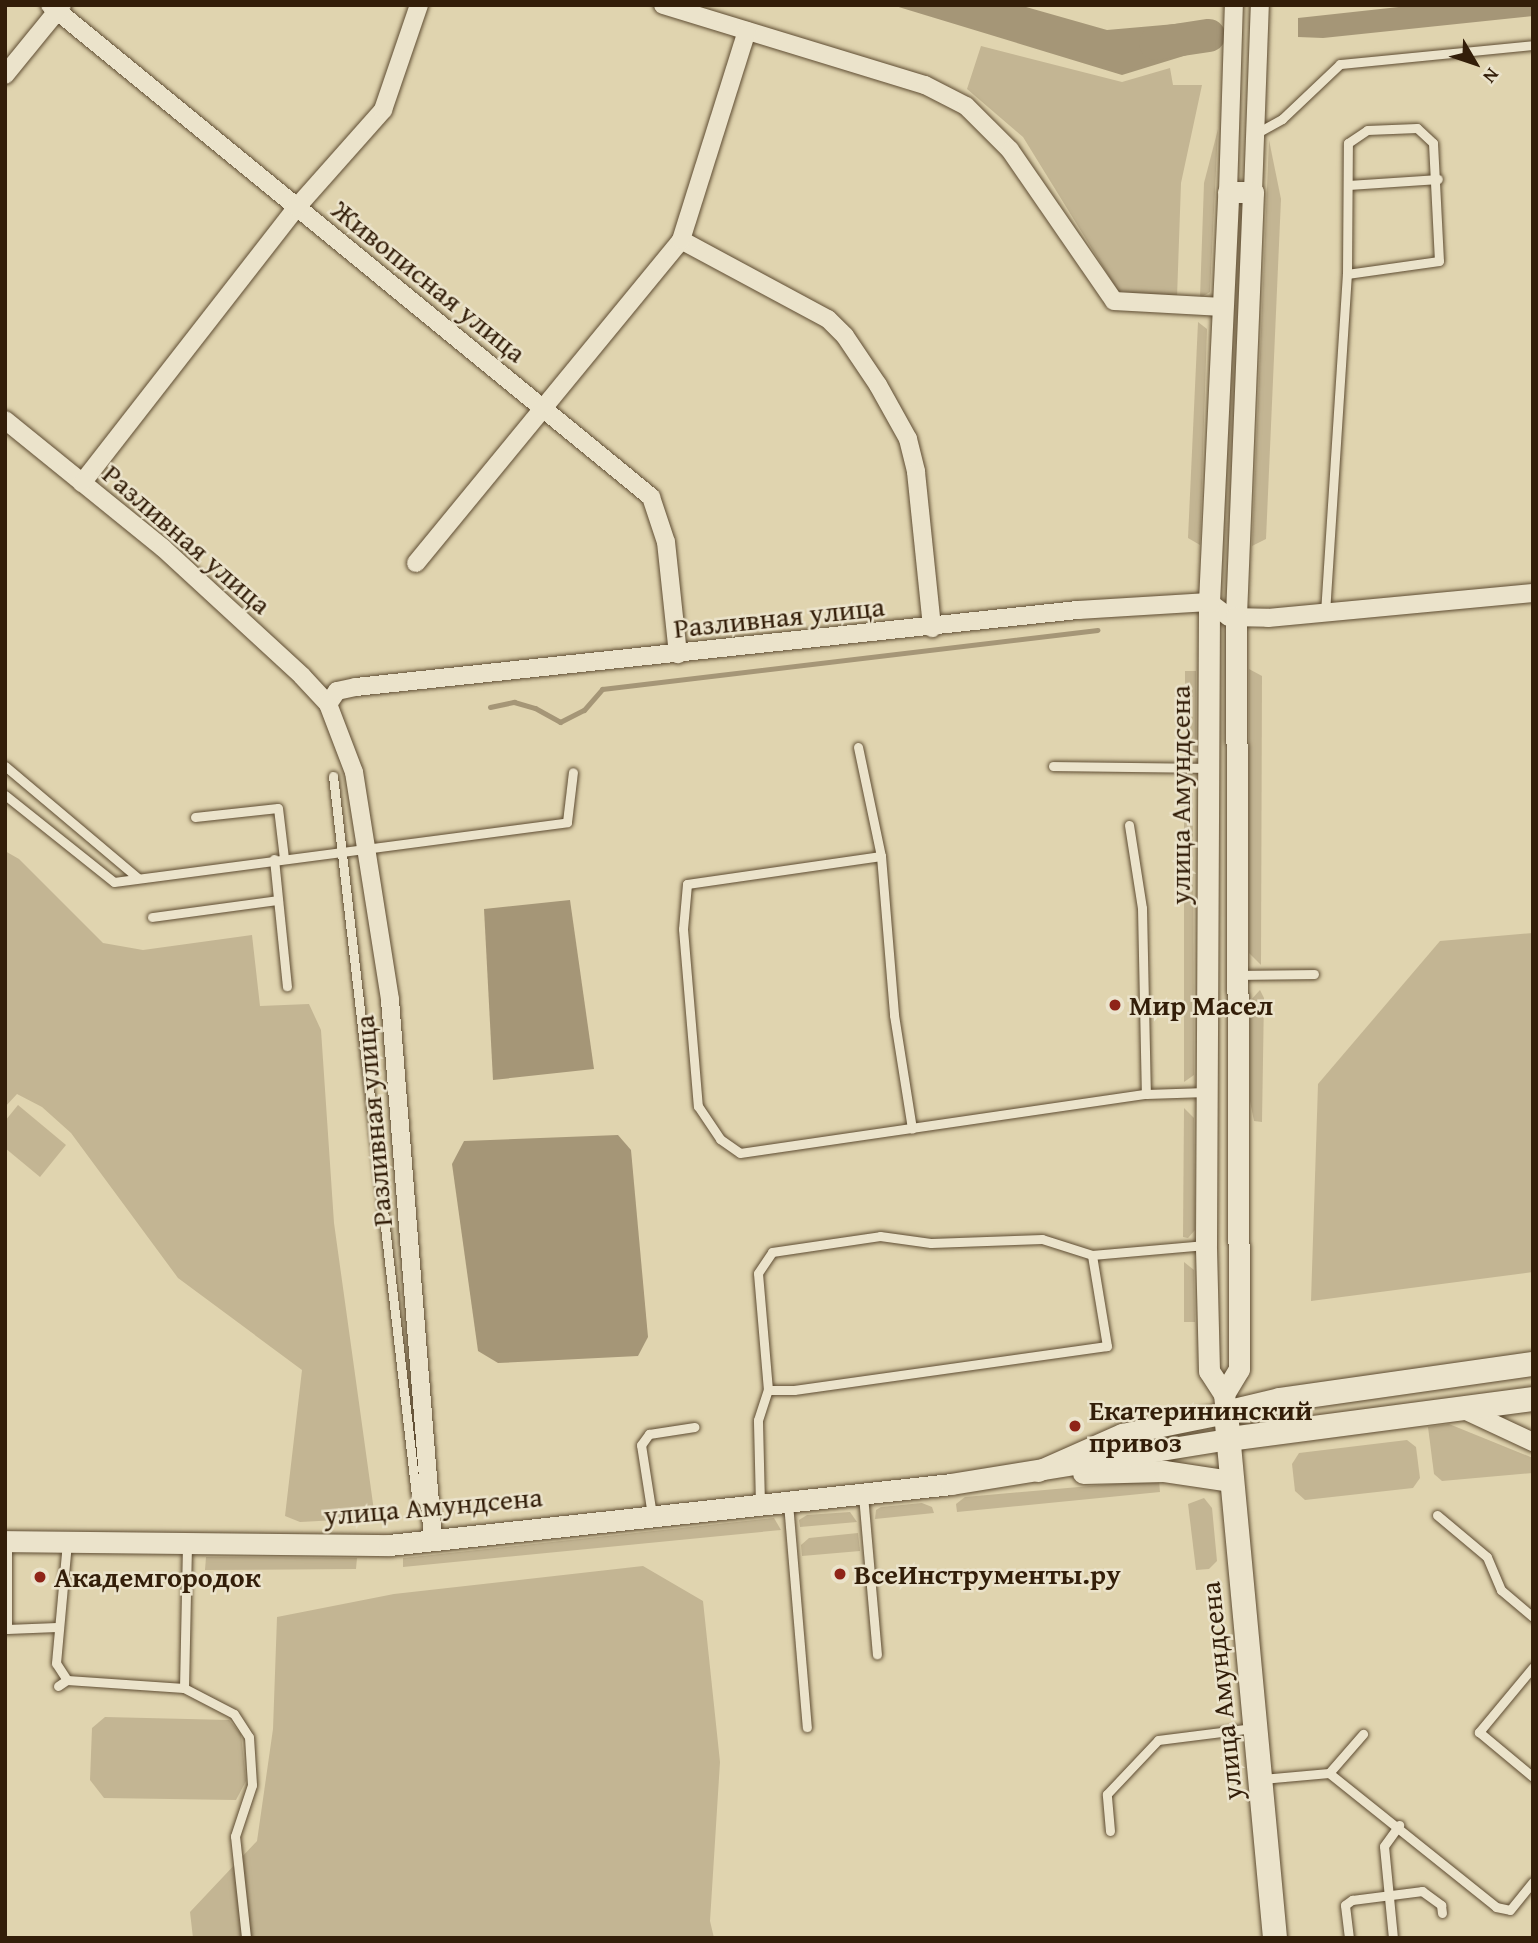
<!DOCTYPE html>
<html>
<head>
<meta charset="utf-8">
<style>
  body { margin:0 }
  #map { position:relative; width:1538px; height:1943px; overflow:hidden; background:#e0d4af; font-family:"Gentium Book Plus",serif }
  div>[style] { position:absolute }
  [style*='--x'] { left:calc(var(--x)*1px); top:calc(var(--y)*1px); width:calc(var(--w)*1px); rotate:calc(var(--a)*1deg) }
  .green>* { inset:0; background:#c3b593 }
  .water>* { inset:0; background:#a59677 }
  .stream>* { height:5px; margin:-2.5px; padding:0 2.5px; transform-origin:2.5px; border-radius:2.5px; background:#a59677 }
  .river>* { height:33px; margin:-16.5px; padding:0 16.5px; transform-origin:16.5px; border-radius:16.5px; background:#a59677 }
  .roads { filter:drop-shadow(0 0 2px #5e4c32) drop-shadow(0 0 2px #5e4c32) }
  .service>* { height:9px; margin:-4.5px; padding:0 4.5px; transform-origin:4.5px; border-radius:4.5px; background:#ebe3cb }
  .minor>* { height:18px; margin:-9px; padding:0 9px; transform-origin:9px; border-radius:9px; background:#ebe3cb }
  .tertiary>* { height:21px; margin:-10.5px; padding:0 10.5px; transform-origin:10.5px; border-radius:10.5px; background:#ebe3cb }
  .secondary>* { height:24px; margin:-12px; padding:0 12px; transform-origin:12px; border-radius:12px; background:#ebe3cb }
  .dots>* { width:19px; height:19px; translate:-50% -50%; box-sizing:border-box; border:4px solid #ebe3cb; border-radius:50% }
  span { translate:-50% -50%; white-space:nowrap; text-align:center; line-height:1.15; -webkit-text-stroke:5px #ebe3cb; paint-order:stroke }
  .street-label { font-size:28px; color:#331e09 }
  .poi-label { font-size:28px; color:#331e09; font-weight:700 }
  .left { translate:0 -50%; text-align:left }
  .frame { position:absolute; inset:0; border:7px solid #331e09; pointer-events:none }
  .north { position:absolute; left:1440px; top:28px; width:70px; height:70px; -webkit-text-stroke:5px #ebe3cb; paint-order:stroke; rotate:129deg; font-size:19px; font-weight:700; line-height:28px; text-align:center; color:#331e09 }
  .north::after { content:''; display:block; margin:auto; width:24px; height:32px; background:#331e09; clip-path:polygon(50% 0,100% 100%,50% 72%,0 100%) }
</style>
</head>
<body>
<div id="map">
  <div class="green">
    <i style="clip-path:polygon(981px 46px,1122px 82px,1170px 68px,1173px 85px,1202px 85px,1181px 183px,1177px 298px,1118px 291px,1023px 137px,967px 89px)"></i>
    <i style="clip-path:polygon(1218px 129px,1210px 292px,1200px 298px,1204px 183px)"></i>
    <i style="clip-path:polygon(1269px 140px,1281px 199px,1266px 539px,1252px 546px)"></i>
    <i style="clip-path:polygon(1198px 322px,1207px 329px,1200px 545px,1188px 538px)"></i>
    <i style="clip-path:polygon(1249px 669px,1262px 676px,1261px 965px,1249px 953px)"></i>
    <i style="clip-path:polygon(1185px 671px,1196px 671px,1196px 753px,1185px 762px)"></i>
    <i style="clip-path:polygon(1184px 787px,1193px 793px,1194px 1075px,1184px 1082px)"></i>
    <i style="clip-path:polygon(5px 851px,19px 859px,103px 943px,143px 950px,252px 935px,260px 1006px,309px 1004px,321px 1030px,334px 1223px,375px 1518px,300px 1522px,285px 1516px,302px 1370px,178px 1278px,71px 1133px,42px 1107px,17px 1094px,5px 1107px)"></i>
    <i style="clip-path:polygon(1533px 933px,1533px 1272px,1311px 1301px,1318px 1084px,1440px 941px)"></i>
    <i style="clip-path:polygon(1260px 990px,1264px 998px,1262px 1122px,1254px 1121px,1250px 1101px,1250px 1001px)"></i>
    <i style="clip-path:polygon(18px 1105px,66px 1145px,40px 1177px,5px 1148px,5px 1121px)"></i>
    <i style="clip-path:polygon(1184px 1108px,1194px 1118px,1195px 1230px,1188px 1238px,1183px 1237px)"></i>
    <i style="clip-path:polygon(1184px 1262px,1194px 1270px,1195px 1322px,1184px 1322px)"></i>
    <i style="clip-path:polygon(1449px 1424px,1533px 1458px,1533px 1473px,1442px 1481px,1434px 1474px,1428px 1427px)"></i>
    <i style="clip-path:polygon(1407px 1440px,1416px 1447px,1420px 1478px,1413px 1488px,1305px 1500px,1295px 1491px,1292px 1464px,1299px 1453px)"></i>
    <i style="clip-path:polygon(1159px 1480px,1160px 1492px,957px 1512px,956px 1504px,965px 1497px)"></i>
    <i style="clip-path:polygon(1204px 1498px,1212px 1508px,1217px 1561px,1209px 1569px,1196px 1570px,1188px 1504px)"></i>
    <i style="clip-path:polygon(922px 1503px,932px 1507px,934px 1513px,875px 1519px,876px 1510px,881px 1507px)"></i>
    <i style="clip-path:polygon(850px 1512px,857px 1522px,800px 1527px,799px 1520px,807px 1515px)"></i>
    <i style="clip-path:polygon(774px 1518px,781px 1530px,403px 1567px,403px 1558px)"></i>
    <i style="clip-path:polygon(858px 1533px,860px 1551px,802px 1556px,801px 1545px,809px 1538px)"></i>
    <i style="clip-path:polygon(206px 1557px,357px 1558px,356px 1569px,205px 1570px)"></i>
    <i style="clip-path:polygon(643px 1566px,703px 1601px,720px 1762px,710px 1921px,714px 1938px,193px 1938px,190px 1912px,257px 1841px,273px 1729px,277px 1617px,394px 1594px)"></i>
    <i style="clip-path:polygon(105px 1717px,229px 1720px,241px 1734px,246px 1781px,236px 1800px,104px 1798px,90px 1780px,92px 1728px)"></i>
  </div>
  <div class="water">
    <i style="clip-path:polygon(892px 5px,1019px 5px,1107px 30px,1198px 22px,1200px 51px,1122px 75px)"></i>
    <i style="clip-path:polygon(1417px 5px,1533px 5px,1533px 16px,1323px 38px,1298px 37px,1298px 18px)"></i>
    <i style="clip-path:polygon(570px 900px,594px 1069px,493px 1080px,484px 909px)"></i>
    <i style="clip-path:polygon(618px 1135px,631px 1150px,648px 1337px,638px 1356px,498px 1363px,478px 1351px,452px 1164px,464px 1141px)"></i>
  </div>
  <div class="stream">
    <i style="--x:490;--y:707;--w:25;--a:-12"></i>
    <i style="--x:514;--y:702;--w:22;--a:16"></i>
    <i style="--x:535;--y:708;--w:29;--a:29"></i>
    <i style="--x:560;--y:722;--w:27;--a:-27"></i>
    <i style="--x:584;--y:710;--w:28;--a:-49"></i>
    <i style="--x:602;--y:689;--w:499;--a:-6.8"></i>
  </div>
  <div class="river">
    <i style="--x:1155;--y:43;--w:54;--a:-8.6"></i>
  </div>
  <div class="roads">
    <div class="service">
      <i style="--x:1255;--y:134;--w:31;--a:-29"></i>
      <i style="--x:1282;--y:119;--w:80;--a:-43.5"></i>
      <i style="--x:1340;--y:64;--w:194;--a:-5.6"></i>
      <i style="--x:1349;--y:185;--w:89;--a:-3.9"></i>
      <i style="--x:1325;--y:613;--w:340;--a:-86.3"></i>
      <i style="--x:1347;--y:274;--w:131;--a:-89.6"></i>
      <i style="--x:1348;--y:143;--w:23;--a:-34"></i>
      <i style="--x:1367;--y:130;--w:50;--a:-2.3"></i>
      <i style="--x:1417;--y:128;--w:22;--a:43"></i>
      <i style="--x:1433;--y:143;--w:118;--a:87.1"></i>
      <i style="--x:1439;--y:261;--w:93;--a:172"></i>
      <i style="--x:858;--y:747;--w:111;--a:78.1"></i>
      <i style="--x:881;--y:856;--w:160;--a:85.3"></i>
      <i style="--x:894;--y:1015;--w:115;--a:81"></i>
      <i style="--x:5;--y:766;--w:174;--a:40.1"></i>
      <i style="--x:1053;--y:766;--w:156;--a:0.7"></i>
      <i style="--x:333;--y:776;--w:724;--a:83.42"></i>
      <i style="--x:416;--y:1495;--w:16;--a:43"></i>
      <i style="--x:5;--y:795;--w:139;--a:38.6"></i>
      <i style="--x:114;--y:882;--w:457;--a:-7.5"></i>
      <i style="--x:567;--y:822;--w:50;--a:-83.2"></i>
      <i style="--x:195;--y:817;--w:83;--a:-6.2"></i>
      <i style="--x:278;--y:808;--w:50;--a:83.2"></i>
      <i style="--x:1129;--y:825;--w:84;--a:81.1"></i>
      <i style="--x:1142;--y:908;--w:186;--a:88.8"></i>
      <i style="--x:881;--y:856;--w:196;--a:171.8"></i>
      <i style="--x:687;--y:884;--w:45;--a:95.1"></i>
      <i style="--x:683;--y:929;--w:178;--a:85.2"></i>
      <i style="--x:698;--y:1106;--w:40;--a:56"></i>
      <i style="--x:720;--y:1139;--w:24;--a:35"></i>
      <i style="--x:740;--y:1153;--w:410;--a:-8.3"></i>
      <i style="--x:1146;--y:1094;--w:60;--a:-1.9"></i>
      <i style="--x:274;--y:859;--w:128;--a:84.2"></i>
      <i style="--x:152;--y:917;--w:127;--a:-7.7"></i>
      <i style="--x:1239;--y:975;--w:75;--a:-0.8"></i>
      <i style="--x:768;--y:1390;--w:26;--a:0"></i>
      <i style="--x:794;--y:1390;--w:316;--a:-8"></i>
      <i style="--x:1107;--y:1346;--w:92;--a:-99.4"></i>
      <i style="--x:863;--y:1495;--w:160;--a:85"></i>
      <i style="--x:788;--y:1503;--w:225;--a:85.2"></i>
      <i style="--x:760;--y:1504;--w:84;--a:-91.4"></i>
      <i style="--x:758;--y:1420;--w:32;--a:-72"></i>
      <i style="--x:768;--y:1390;--w:117;--a:-94.9"></i>
      <i style="--x:758;--y:1273;--w:25;--a:-56"></i>
      <i style="--x:772;--y:1252;--w:109;--a:-8.4"></i>
      <i style="--x:880;--y:1236;--w:51;--a:7.8"></i>
      <i style="--x:931;--y:1243;--w:111;--a:-2.1"></i>
      <i style="--x:1042;--y:1239;--w:52;--a:17.7"></i>
      <i style="--x:1092;--y:1255;--w:114;--a:-5"></i>
      <i style="--x:652;--y:1515;--w:71;--a:-98.9"></i>
      <i style="--x:641;--y:1445;--w:14;--a:-54"></i>
      <i style="--x:649;--y:1434;--w:46;--a:-8.8"></i>
      <i style="--x:1437;--y:1515;--w:65;--a:40"></i>
      <i style="--x:1487;--y:1557;--w:36;--a:67"></i>
      <i style="--x:1501;--y:1590;--w:42;--a:40.2"></i>
      <i style="--x:7;--y:1541;--w:88;--a:90"></i>
      <i style="--x:7;--y:1629;--w:50;--a:-2.3"></i>
      <i style="--x:187;--y:1545;--w:143;--a:91.2"></i>
      <i style="--x:184;--y:1688;--w:56;--a:27.5"></i>
      <i style="--x:234;--y:1714;--w:27;--a:57"></i>
      <i style="--x:249;--y:1737;--w:48;--a:86.4"></i>
      <i style="--x:252;--y:1785;--w:54;--a:108.4"></i>
      <i style="--x:235;--y:1836;--w:103;--a:83.8"></i>
      <i style="--x:1533;--y:1667;--w:85;--a:129.7"></i>
      <i style="--x:1479;--y:1732;--w:70;--a:39.8"></i>
      <i style="--x:67;--y:1680;--w:117;--a:3.9"></i>
      <i style="--x:58;--y:1686;--w:11;--a:-34"></i>
      <i style="--x:67;--y:1680;--w:20;--a:-123"></i>
      <i style="--x:56;--y:1663;--w:121;--a:-84.8"></i>
      <i style="--x:1329;--y:1773;--w:52;--a:-48.9"></i>
      <i style="--x:1262;--y:1779;--w:67;--a:-5.1"></i>
      <i style="--x:1329;--y:1773;--w:214;--a:38.7"></i>
      <i style="--x:1496;--y:1907;--w:14;--a:12"></i>
      <i style="--x:1510;--y:1910;--w:36;--a:-51"></i>
      <i style="--x:1110;--y:1831;--w:37;--a:-95"></i>
      <i style="--x:1107;--y:1794;--w:74;--a:-46.6"></i>
      <i style="--x:1158;--y:1740;--w:96;--a:-7.2"></i>
      <i style="--x:1349;--y:1938;--w:33;--a:-97"></i>
      <i style="--x:1345;--y:1905;--w:9;--a:-36"></i>
      <i style="--x:1352;--y:1900;--w:71;--a:-7.3"></i>
      <i style="--x:1422;--y:1891;--w:24;--a:36"></i>
      <i style="--x:1441;--y:1905;--w:8;--a:83"></i>
      <i style="--x:1393;--y:1938;--w:92;--a:-95.6"></i>
      <i style="--x:1384;--y:1846;--w:26;--a:-54"></i>
    </div>
    <div class="minor">
      <i style="--x:50;--y:5;--w:777;--a:39.3"></i>
      <i style="--x:651;--y:497;--w:47;--a:71.6"></i>
      <i style="--x:666;--y:542;--w:113;--a:83.9"></i>
      <i style="--x:663;--y:5;--w:274;--a:17"></i>
      <i style="--x:925;--y:85;--w:46;--a:27.1"></i>
      <i style="--x:966;--y:106;--w:62;--a:45"></i>
      <i style="--x:1010;--y:150;--w:183;--a:55.4"></i>
      <i style="--x:1114;--y:301;--w:109;--a:3.2"></i>
      <i style="--x:5;--y:75;--w:90;--a:-50.8"></i>
      <i style="--x:1228;--y:192;--w:187;--a:-88.2"></i>
      <i style="--x:1253;--y:192;--w:187;--a:-87.9"></i>
      <i style="--x:681;--y:240;--w:167;--a:28.3"></i>
      <i style="--x:828;--y:319;--w:24;--a:45"></i>
      <i style="--x:845;--y:336;--w:59;--a:56"></i>
      <i style="--x:878;--y:385;--w:62;--a:60.9"></i>
      <i style="--x:908;--y:439;--w:34;--a:76"></i>
      <i style="--x:916;--y:472;--w:157;--a:84.1"></i>
      <i style="--x:5;--y:420;--w:203;--a:39"></i>
      <i style="--x:163;--y:548;--w:189;--a:42.6"></i>
      <i style="--x:302;--y:676;--w:38;--a:47"></i>
      <i style="--x:328;--y:704;--w:73;--a:69.1"></i>
      <i style="--x:354;--y:772;--w:231;--a:81"></i>
      <i style="--x:390;--y:1000;--w:542;--a:85.45"></i>
      <i style="--x:82;--y:483;--w:350;--a:-52.1"></i>
      <i style="--x:297;--y:207;--w:130;--a:-48.4"></i>
      <i style="--x:383;--y:110;--w:111;--a:-71.1"></i>
      <i style="--x:416;--y:563;--w:418;--a:-50.6"></i>
      <i style="--x:681;--y:240;--w:219;--a:-72.5"></i>
      <i style="--x:328;--y:704;--w:16;--a:-55"></i>
      <i style="--x:337;--y:691;--w:19;--a:-12"></i>
      <i style="--x:356;--y:687;--w:726;--a:-6.09"></i>
      <i style="--x:1078;--y:610;--w:131;--a:-3.5"></i>
      <i style="--x:1209;--y:602;--w:25;--a:37"></i>
      <i style="--x:1229;--y:617;--w:39;--a:1"></i>
      <i style="--x:1268;--y:618;--w:266;--a:-5.4"></i>
      <i style="--x:1460;--y:1408;--w:81;--a:25"></i>
    </div>
    <div class="tertiary">
      <i style="--x:1038;--y:1471;--w:92;--a:-23.8"></i>
      <i style="--x:1122;--y:1434;--w:106;--a:-11.4"></i>
      <i style="--x:1226;--y:1413;--w:19;--a:-96"></i>
      <i style="--x:1224;--y:1394;--w:27;--a:-123"></i>
      <i style="--x:1209;--y:1371;--w:126;--a:-91.4"></i>
      <i style="--x:1206;--y:1245;--w:643;--a:-89.73"></i>
      <i style="--x:1209;--y:602;--w:410;--a:-87.3"></i>
      <i style="--x:1228;--y:192;--w:25;--a:0"></i>
      <i style="--x:1253;--y:192;--w:425;--a:92.3"></i>
      <i style="--x:1236;--y:617;--w:752;--a:89.77"></i>
      <i style="--x:1239;--y:1369;--w:29;--a:121"></i>
      <i style="--x:1083;--y:1473;--w:81;--a:-1.4"></i>
      <i style="--x:1164;--y:1471;--w:68;--a:8.5"></i>
      <i style="--x:5;--y:1541;--w:384;--a:0.6"></i>
      <i style="--x:389;--y:1545;--w:565;--a:-6.19"></i>
      <i style="--x:951;--y:1484;--w:282;--a:-9.2"></i>
    </div>
    <div class="secondary">
      <i style="--x:1229;--y:1439;--w:307;--a:-7.5"></i>
      <i style="--x:1275;--y:1938;--w:527;--a:-95.33"></i>
      <i style="--x:1226;--y:1413;--w:56;--a:-13.5"></i>
      <i style="--x:1280;--y:1400;--w:256;--a:-8.1"></i>
    </div>
  </div>
  <div class="dots">
    <i style="left:1115px;top:1005px;background:#8f2418"></i>
    <i style="left:1075px;top:1426px;background:#8f2418"></i>
    <i style="left:840px;top:1574px;background:#8f2418"></i>
    <i style="left:40px;top:1577px;background:#8f2418"></i>
  </div>
  <div class="street-label">
    <span style="left:429px;top:281px;rotate:39deg">Живописная улица</span>
    <span style="left:187px;top:539px;rotate:41deg">Разливная улица</span>
    <span style="left:779px;top:617px;rotate:-6deg">Разливная улица</span>
    <span style="left:1180px;top:795px;rotate:-90deg">улица Амундсена</span>
    <span style="left:373px;top:1121px;rotate:-95deg">Разливная улица</span>
    <span style="left:433px;top:1506px;rotate:-5deg">улица Амундсена</span>
    <span style="left:1221px;top:1691px;rotate:-96deg">улица Амундсена</span>
  </div>
  <div class="poi-label">
    <span class="left" style="left:1129px;top:1005px">Мир Масел</span>
    <span class="left" style="left:1089px;top:1426px">Екатерининский<br>привоз</span>
    <span class="left" style="left:854px;top:1574px">ВсеИнструменты.ру</span>
    <span class="left" style="left:54px;top:1577px">Академгородок</span>
  </div>
  <div class="frame"></div>
  <div class="north">N</div>
</div>
</body>
</html>
